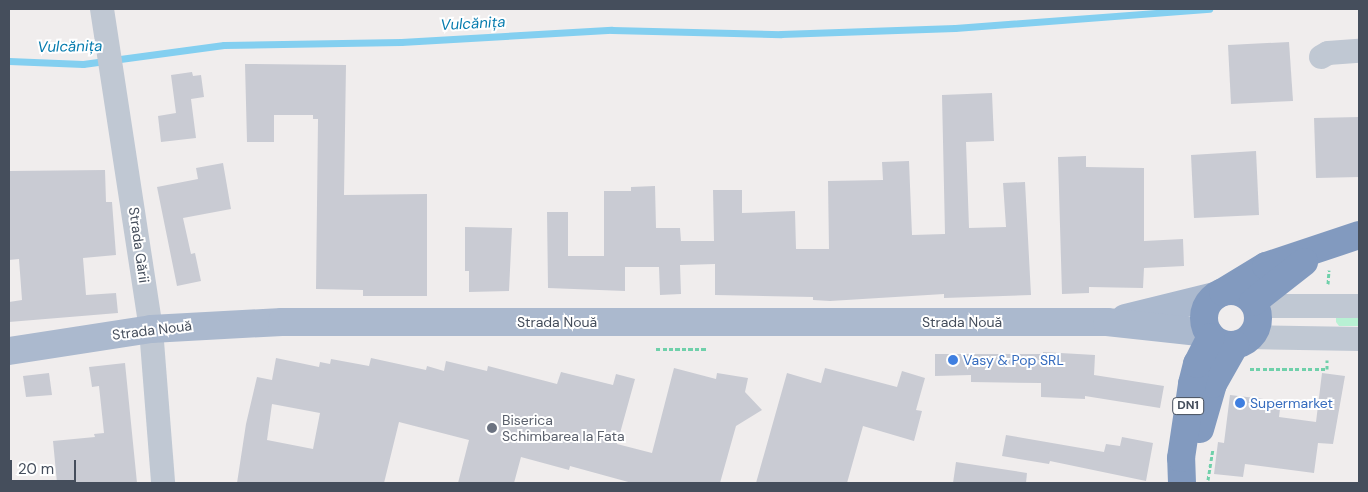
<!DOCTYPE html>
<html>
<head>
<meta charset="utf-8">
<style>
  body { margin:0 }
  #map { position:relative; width:1368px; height:492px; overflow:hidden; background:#f0eded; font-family:"DM Sans",sans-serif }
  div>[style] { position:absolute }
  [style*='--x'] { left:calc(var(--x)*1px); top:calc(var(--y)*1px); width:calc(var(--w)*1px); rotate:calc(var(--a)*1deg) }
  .green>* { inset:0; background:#b8f1d4 }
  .stream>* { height:7px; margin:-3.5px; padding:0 3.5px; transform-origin:3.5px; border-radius:3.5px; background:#83cff0 }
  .building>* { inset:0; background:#c9cbd3 }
  .path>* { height:3px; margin-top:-1.5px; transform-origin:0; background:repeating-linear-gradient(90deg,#6fd0aa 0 4px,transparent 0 6.5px) }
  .minor>* { height:24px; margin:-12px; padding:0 12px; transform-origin:12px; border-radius:12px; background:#c0c8d3 }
  .major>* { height:28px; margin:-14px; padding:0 14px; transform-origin:14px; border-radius:14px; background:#abb9ce }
  .highway>* { height:28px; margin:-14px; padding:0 14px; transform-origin:14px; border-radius:14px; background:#829abf }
  .highway>.ring { margin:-14px; padding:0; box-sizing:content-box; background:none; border:28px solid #829abf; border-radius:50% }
  .dots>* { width:14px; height:14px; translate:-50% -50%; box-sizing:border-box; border:2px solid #fff; border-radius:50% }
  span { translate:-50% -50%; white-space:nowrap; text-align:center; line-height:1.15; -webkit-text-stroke:4px #fff; paint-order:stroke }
  .shield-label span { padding:1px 4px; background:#fff; border:1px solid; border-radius:4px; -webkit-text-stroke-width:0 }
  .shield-label { font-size:12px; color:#454e5c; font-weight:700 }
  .street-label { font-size:14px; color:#454e5c }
  .shop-label { font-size:14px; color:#366cbe }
  .left { translate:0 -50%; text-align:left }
  .worship-label { font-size:14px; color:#5b616d }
  .water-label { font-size:15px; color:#057bae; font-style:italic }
  .frame { position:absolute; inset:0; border:10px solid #454e5c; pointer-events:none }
  .scale { position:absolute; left:10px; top:460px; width:66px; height:22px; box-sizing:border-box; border:2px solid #454e5c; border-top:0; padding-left:6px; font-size:15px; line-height:18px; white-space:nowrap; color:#454e5c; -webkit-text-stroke:4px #fff; paint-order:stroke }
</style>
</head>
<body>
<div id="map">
  <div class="green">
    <i style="clip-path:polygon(1359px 314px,1359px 326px,1339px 326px,1336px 322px,1336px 317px)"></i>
  </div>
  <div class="stream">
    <i style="--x:9;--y:61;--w:74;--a:2.3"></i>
    <i style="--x:83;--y:64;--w:142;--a:-7.7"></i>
    <i style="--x:224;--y:45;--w:177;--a:-1"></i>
    <i style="--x:401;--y:42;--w:211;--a:-3.3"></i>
    <i style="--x:612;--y:30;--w:169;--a:1.4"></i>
    <i style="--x:781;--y:34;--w:174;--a:-2"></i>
    <i style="--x:955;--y:28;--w:255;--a:-4.3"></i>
  </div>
  <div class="building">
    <i style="clip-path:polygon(1289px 42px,1293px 101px,1231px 104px,1228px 45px)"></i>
    <i style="clip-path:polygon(245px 64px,346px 65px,344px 195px,427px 194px,427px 296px,363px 296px,363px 290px,316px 289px,318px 119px,313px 119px,313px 115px,274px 115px,274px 142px,247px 142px)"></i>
    <i style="clip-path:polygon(192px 72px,193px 76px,201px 75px,204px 97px,191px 99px,196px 138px,161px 142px,158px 116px,176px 113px,171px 75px)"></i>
    <i style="clip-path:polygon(992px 93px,994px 141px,966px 142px,969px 228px,1006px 227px,1003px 183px,1025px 182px,1031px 295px,944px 298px,944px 294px,830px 301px,813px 300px,813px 297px,715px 295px,715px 264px,680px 265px,681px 294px,660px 295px,659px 267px,625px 267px,625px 291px,548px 288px,547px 212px,568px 212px,568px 256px,604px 256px,604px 191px,631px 191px,631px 187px,655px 186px,656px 228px,680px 228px,681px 241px,714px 241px,713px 190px,742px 190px,742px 213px,795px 211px,796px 249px,829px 249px,828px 181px,883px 180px,882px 162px,909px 161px,912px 235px,945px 234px,942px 95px)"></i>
    <i style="clip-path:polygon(1359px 117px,1359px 177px,1316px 178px,1314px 118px)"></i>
    <i style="clip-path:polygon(1256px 151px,1259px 215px,1194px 218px,1191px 155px)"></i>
    <i style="clip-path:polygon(1086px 156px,1086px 167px,1144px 168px,1144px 241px,1183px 239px,1184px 266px,1144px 268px,1143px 288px,1089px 287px,1089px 293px,1062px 294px,1058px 157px)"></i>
    <i style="clip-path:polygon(223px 163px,231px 209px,183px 218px,191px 254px,195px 253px,201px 281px,177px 286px,157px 187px,198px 179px,196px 168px)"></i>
    <i style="clip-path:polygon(105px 170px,106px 202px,112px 202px,116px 255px,83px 258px,86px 295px,116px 293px,118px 313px,9px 322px,9px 302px,22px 300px,19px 259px,9px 260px,9px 171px)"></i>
    <i style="clip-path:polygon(465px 227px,512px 228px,509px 291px,469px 292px,469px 271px,465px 271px)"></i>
    <i style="clip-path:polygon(1043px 352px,1095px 355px,1094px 375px,1164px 386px,1160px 408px,1085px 396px,1085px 399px,1041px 397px,1041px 383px,971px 382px,971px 375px,935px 376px,935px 354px,1043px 354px)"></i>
    <i style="clip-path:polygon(evenodd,276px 358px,319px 367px,320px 362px,330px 364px,331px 359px,369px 366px,371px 358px,426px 370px,427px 366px,444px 371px,446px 361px,487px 371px,488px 366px,557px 384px,561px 372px,613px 385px,616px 374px,635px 379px,617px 444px,652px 453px,674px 368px,716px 379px,717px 373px,748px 378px,745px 392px,762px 410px,736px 426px,720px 483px,632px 483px,570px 466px,569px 470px,521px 457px,514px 483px,458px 483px,469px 440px,399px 422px,384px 483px,237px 483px,246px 424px,257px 377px,272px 380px,276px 358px,272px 404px,320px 413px,313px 449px,267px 440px,272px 404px)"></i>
    <i style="clip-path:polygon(125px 363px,137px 483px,57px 483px,53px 441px,95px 437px,94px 434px,104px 433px,99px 386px,92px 387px,89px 367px)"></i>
    <i style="clip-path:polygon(825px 368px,897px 387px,902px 371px,925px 378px,916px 410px,922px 411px,914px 441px,863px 426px,847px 483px,756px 483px,787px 373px,821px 383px)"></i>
    <i style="clip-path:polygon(49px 373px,52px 395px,26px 397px,23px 376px)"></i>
    <i style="clip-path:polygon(1322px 373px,1345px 376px,1333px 444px,1318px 443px,1314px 473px,1245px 464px,1243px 477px,1214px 474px,1218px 442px,1224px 443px,1230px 395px,1281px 401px,1279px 417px,1316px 422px)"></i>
    <i style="clip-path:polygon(1006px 435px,1104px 452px,1106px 444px,1120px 446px,1122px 437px,1153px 443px,1146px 481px,1050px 461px,1049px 464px,1002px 456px)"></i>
    <i style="clip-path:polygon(956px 462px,1027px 473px,1026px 483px,953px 483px)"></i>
  </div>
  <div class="path">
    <i style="--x:1328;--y:284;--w:14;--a:-86"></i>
    <i style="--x:656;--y:349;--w:52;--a:0"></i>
    <i style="--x:1250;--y:369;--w:77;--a:0"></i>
    <i style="--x:1327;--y:369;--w:9;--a:-90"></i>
    <i style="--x:1208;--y:480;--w:31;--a:-81"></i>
  </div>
  <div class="minor">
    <i style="--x:102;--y:9;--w:324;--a:81.3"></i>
    <i style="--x:151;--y:329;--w:154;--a:85.5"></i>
    <i style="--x:1321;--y:57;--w:8;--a:-30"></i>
    <i style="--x:1328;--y:53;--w:31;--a:-4"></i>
    <i style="--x:1255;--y:306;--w:104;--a:0"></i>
    <i style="--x:1250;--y:337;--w:109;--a:1.1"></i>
  </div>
  <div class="major">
    <i style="--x:1125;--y:318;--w:93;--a:-13.7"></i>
    <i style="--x:9;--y:351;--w:144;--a:-8.8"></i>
    <i style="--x:151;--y:329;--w:131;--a:-3.1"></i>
    <i style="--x:282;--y:322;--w:825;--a:0"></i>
    <i style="--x:1107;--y:322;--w:102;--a:6.2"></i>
  </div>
  <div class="highway">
    <i class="ring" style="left:1204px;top:291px;width:26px;height:26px"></i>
    <i style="--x:1223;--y:292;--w:50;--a:-31.2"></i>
    <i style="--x:1266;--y:266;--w:98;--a:-18.4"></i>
    <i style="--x:1253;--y:302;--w:65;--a:-38.1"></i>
    <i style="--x:1200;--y:429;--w:47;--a:-73.9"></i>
    <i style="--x:1213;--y:384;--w:45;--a:-60.6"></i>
    <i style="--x:1182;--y:483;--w:25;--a:-92"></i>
    <i style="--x:1181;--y:458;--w:75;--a:-81.5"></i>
    <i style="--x:1192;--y:384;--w:21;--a:-76"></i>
    <i style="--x:1197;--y:364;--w:30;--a:-63"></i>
  </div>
  <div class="dots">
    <i style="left:953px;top:360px;background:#3f7fe0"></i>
    <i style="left:1240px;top:403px;background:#3f7fe0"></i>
    <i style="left:492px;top:428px;background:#6b7280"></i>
  </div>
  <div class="shield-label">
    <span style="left:1188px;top:406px">DN1</span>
  </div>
  <div class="street-label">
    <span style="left:139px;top:245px;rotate:82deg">Strada Gării</span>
    <span style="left:557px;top:322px">Strada Nouă</span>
    <span style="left:962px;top:322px">Strada Nouă</span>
    <span style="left:152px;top:330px;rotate:-7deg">Strada Nouă</span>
  </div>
  <div class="shop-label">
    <span class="left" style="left:963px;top:360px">Vasy &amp; Pop SRL</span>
    <span class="left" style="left:1250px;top:403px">Supermarket</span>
  </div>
  <div class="worship-label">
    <span class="left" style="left:502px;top:428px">Biserica<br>Schimbarea la Fata</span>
  </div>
  <div class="water-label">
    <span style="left:473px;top:24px;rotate:-3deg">Vulcănița</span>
    <span style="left:70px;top:47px;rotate:-1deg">Vulcănița</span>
  </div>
  <div class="frame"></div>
  <div class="scale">20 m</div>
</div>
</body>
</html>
